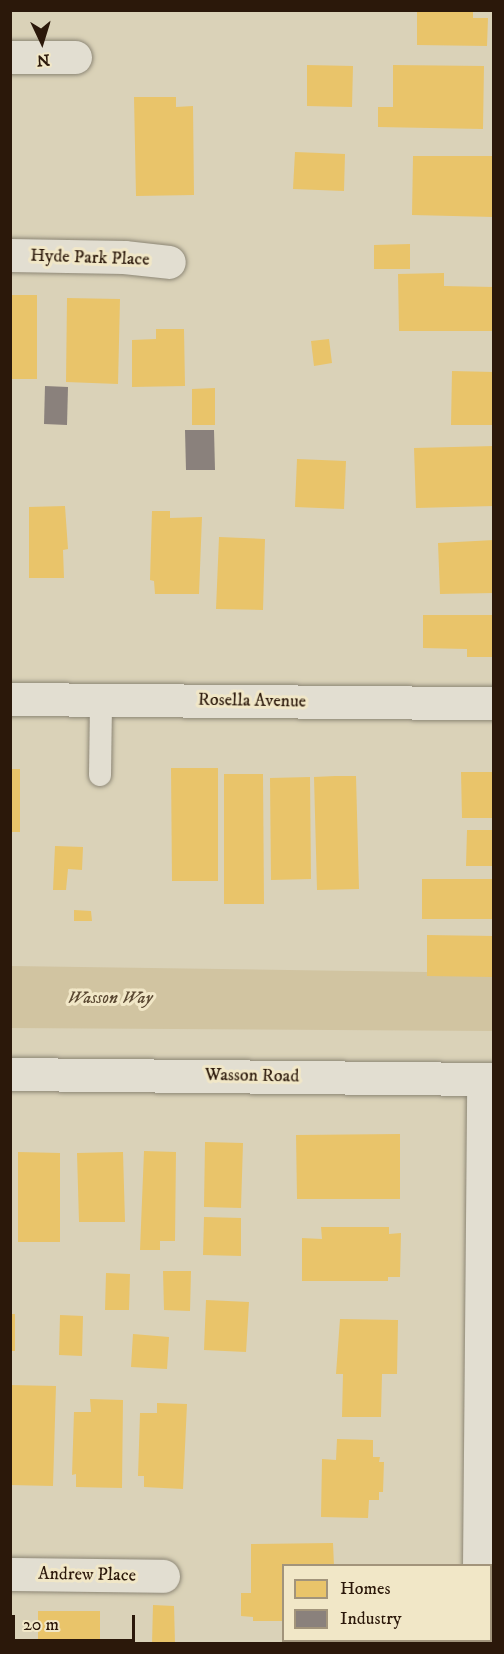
<!DOCTYPE html>
<html>
<head>
<meta charset="utf-8">
<style>
  body { margin:0 }
  #map { position:relative; width:504px; height:1654px; overflow:hidden; background:#dad2b8; font-family:"IM FELL DW Pica",serif }
  div>[style] { position:absolute }
  [style*='--x'] { left:calc(var(--x)*1px); top:calc(var(--y)*1px); width:calc(var(--w)*1px); rotate:calc(var(--a)*1deg) }
  .green>* { inset:0; background:#d1c4a1 }
  .homes>* { inset:0; background:#e9c46a }
  .industry>* { inset:0; background:#8a817c }
  .roads { filter:drop-shadow(0 0 2px #8c8675) drop-shadow(0 0 2px #8c8675) }
  .lane>* { height:22px; margin:-11px; padding:0 11px; transform-origin:11px; border-radius:11px; background:#e2ded1 }
  .street>* { height:33px; margin:-16.5px; padding:0 16.5px; transform-origin:16.5px; border-radius:16.5px; background:#e2ded1 }
  .secondary>* { height:33px; margin:-16.5px; padding:0 16.5px; transform-origin:16.5px; border-radius:16.5px; background:#e2ded1 }
  span { translate:-50% -50%; white-space:nowrap; text-align:center; line-height:1.15; -webkit-text-stroke:6px #f1e7c7; paint-order:stroke }
  .street-label { font-size:18px; color:#2b180a }
  .park-label { font-size:18px; color:#5a4832; font-style:italic }
  .frame { position:absolute; inset:0; border:12px solid #2b180a; pointer-events:none }
  .legend { position:absolute; left:282px; top:1564px; width:210px; height:78px; box-sizing:border-box; background:#f1e7c7; border:2px solid #a2947b; margin:0; padding:8px 10px; list-style:none; font-size:18px; color:#2b180a }
  .legend li { display:flex; align-items:center; gap:12px; height:30px }
  .legend b { width:30px; border:2px solid #a2947b }
  .north { position:absolute; left:12px; top:12px; width:60px; height:60px; -webkit-text-stroke:4px #f1e7c7; paint-order:stroke; rotate:176deg; font-size:16px; font-weight:700; line-height:24px; text-align:center; color:#2b180a }
  .north::after { content:''; display:block; margin:auto; width:21px; height:27px; background:#2b180a; clip-path:polygon(50% 0,100% 100%,50% 72%,0 100%) }
  .scale { position:absolute; left:12px; top:1615px; width:123px; height:27px; box-sizing:border-box; border:3px solid #2b180a; border-top:0; padding-left:8px; font-size:18px; line-height:21px; white-space:nowrap; color:#2b180a; -webkit-text-stroke:4px #f1e7c7; paint-order:stroke }
</style>
</head>
<body>
<div id="map">
  <div class="green">
    <i style="clip-path:polygon(11px 966px,493px 973px,493px 1031px,11px 1028px)"></i>
  </div>
  <div class="homes">
    <i style="clip-path:polygon(417px 10px,473px 10px,473px 18px,488px 18px,487px 46px,417px 45px)"></i>
    <i style="clip-path:polygon(307px 65px,353px 66px,352px 107px,307px 106px)"></i>
    <i style="clip-path:polygon(393px 65px,484px 66px,483px 129px,378px 127px,378px 107px,393px 107px)"></i>
    <i style="clip-path:polygon(134px 97px,176px 97px,176px 107px,193px 106px,194px 195px,136px 196px)"></i>
    <i style="clip-path:polygon(295px 152px,345px 154px,344px 191px,293px 189px)"></i>
    <i style="clip-path:polygon(413px 156px,494px 156px,494px 217px,412px 215px)"></i>
    <i style="clip-path:polygon(410px 244px,410px 269px,374px 269px,374px 245px)"></i>
    <i style="clip-path:polygon(444px 273px,444px 286px,494px 287px,494px 331px,399px 331px,398px 274px)"></i>
    <i style="clip-path:polygon(10px 295px,37px 295px,37px 379px,10px 379px)"></i>
    <i style="clip-path:polygon(67px 298px,120px 299px,118px 384px,66px 382px)"></i>
    <i style="clip-path:polygon(156px 329px,184px 329px,185px 386px,132px 387px,132px 340px,156px 339px)"></i>
    <i style="clip-path:polygon(329px 339px,332px 363px,314px 366px,311px 341px)"></i>
    <i style="clip-path:polygon(452px 371px,494px 372px,494px 425px,451px 425px)"></i>
    <i style="clip-path:polygon(215px 388px,215px 425px,192px 425px,192px 389px)"></i>
    <i style="clip-path:polygon(494px 446px,494px 506px,416px 508px,414px 448px)"></i>
    <i style="clip-path:polygon(297px 459px,346px 461px,344px 509px,295px 507px)"></i>
    <i style="clip-path:polygon(65px 506px,68px 549px,63px 550px,64px 578px,29px 578px,29px 507px)"></i>
    <i style="clip-path:polygon(152px 511px,170px 511px,170px 518px,202px 517px,199px 594px,155px 594px,154px 581px,150px 580px)"></i>
    <i style="clip-path:polygon(219px 537px,265px 539px,263px 610px,216px 609px)"></i>
    <i style="clip-path:polygon(494px 540px,494px 593px,440px 594px,438px 543px)"></i>
    <i style="clip-path:polygon(423px 615px,494px 615px,494px 657px,467px 657px,467px 649px,423px 648px)"></i>
    <i style="clip-path:polygon(171px 768px,218px 768px,218px 881px,172px 881px)"></i>
    <i style="clip-path:polygon(10px 769px,20px 769px,20px 832px,10px 832px)"></i>
    <i style="clip-path:polygon(461px 772px,494px 772px,494px 818px,462px 818px)"></i>
    <i style="clip-path:polygon(224px 774px,263px 774px,264px 904px,224px 904px)"></i>
    <i style="clip-path:polygon(335px 776px,356px 776px,359px 889px,317px 890px,314px 777px)"></i>
    <i style="clip-path:polygon(310px 777px,311px 879px,271px 880px,270px 778px)"></i>
    <i style="clip-path:polygon(467px 830px,494px 830px,494px 866px,466px 866px)"></i>
    <i style="clip-path:polygon(55px 846px,83px 847px,82px 870px,68px 869px,66px 890px,53px 890px)"></i>
    <i style="clip-path:polygon(422px 879px,494px 879px,494px 919px,422px 919px)"></i>
    <i style="clip-path:polygon(74px 910px,91px 911px,92px 921px,74px 921px)"></i>
    <i style="clip-path:polygon(427px 935px,494px 936px,494px 977px,427px 976px)"></i>
    <i style="clip-path:polygon(400px 1134px,400px 1199px,297px 1199px,296px 1135px)"></i>
    <i style="clip-path:polygon(205px 1142px,243px 1143px,241px 1208px,204px 1207px)"></i>
    <i style="clip-path:polygon(144px 1151px,176px 1152px,175px 1241px,160px 1241px,160px 1250px,140px 1250px)"></i>
    <i style="clip-path:polygon(18px 1152px,60px 1153px,60px 1242px,18px 1242px)"></i>
    <i style="clip-path:polygon(123px 1152px,125px 1222px,79px 1222px,77px 1153px)"></i>
    <i style="clip-path:polygon(204px 1217px,241px 1218px,241px 1256px,203px 1255px)"></i>
    <i style="clip-path:polygon(321px 1227px,389px 1227px,389px 1234px,401px 1233px,400px 1277px,388px 1277px,388px 1281px,302px 1281px,302px 1238px,322px 1239px)"></i>
    <i style="clip-path:polygon(163px 1271px,191px 1271px,190px 1311px,164px 1310px)"></i>
    <i style="clip-path:polygon(106px 1273px,130px 1274px,129px 1310px,105px 1310px)"></i>
    <i style="clip-path:polygon(206px 1300px,249px 1302px,246px 1352px,204px 1350px)"></i>
    <i style="clip-path:polygon(10px 1314px,15px 1314px,15px 1351px,10px 1351px)"></i>
    <i style="clip-path:polygon(60px 1315px,83px 1316px,82px 1356px,59px 1355px)"></i>
    <i style="clip-path:polygon(340px 1319px,398px 1320px,397px 1374px,382px 1374px,381px 1417px,342px 1417px,343px 1374px,336px 1374px)"></i>
    <i style="clip-path:polygon(133px 1334px,169px 1337px,167px 1369px,131px 1367px)"></i>
    <i style="clip-path:polygon(10px 1385px,56px 1386px,53px 1486px,10px 1485px)"></i>
    <i style="clip-path:polygon(90px 1399px,123px 1400px,122px 1488px,76px 1487px,76px 1474px,72px 1475px,74px 1412px,91px 1412px)"></i>
    <i style="clip-path:polygon(157px 1403px,187px 1404px,183px 1489px,144px 1487px,144px 1476px,138px 1476px,140px 1413px,157px 1413px)"></i>
    <i style="clip-path:polygon(337px 1439px,373px 1440px,373px 1457px,380px 1457px,379px 1462px,384px 1462px,383px 1492px,379px 1492px,379px 1500px,369px 1500px,368px 1518px,321px 1517px,322px 1459px,336px 1460px)"></i>
    <i style="clip-path:polygon(333px 1543px,334px 1566px,284px 1566px,284px 1621px,253px 1621px,253px 1617px,241px 1616px,241px 1593px,251px 1593px,251px 1544px)"></i>
    <i style="clip-path:polygon(153px 1605px,174px 1606px,175px 1644px,152px 1644px)"></i>
    <i style="clip-path:polygon(38px 1611px,100px 1611px,100px 1644px,38px 1644px)"></i>
  </div>
  <div class="industry">
    <i style="clip-path:polygon(45px 386px,68px 387px,67px 425px,44px 424px)"></i>
    <i style="clip-path:polygon(185px 430px,214px 430px,215px 470px,186px 470px)"></i>
  </div>
  <div class="roads">
    <div class="lane">
      <i style="--x:100;--y:775;--w:75;--a:-89.2"></i>
    </div>
    <div class="street">
      <i style="--x:10;--y:57;--w:65;--a:0"></i>
      <i style="--x:10;--y:255;--w:114;--a:1"></i>
      <i style="--x:124;--y:257;--w:45;--a:6.3"></i>
      <i style="--x:10;--y:699;--w:484;--a:0.5"></i>
      <i style="--x:479;--y:1566;--w:487;--a:-89.5"></i>
      <i style="--x:10;--y:1574;--w:153;--a:0.7"></i>
      <i style="--x:488;--y:1640;--w:4;--a:76"></i>
    </div>
    <div class="secondary">
      <i style="--x:10;--y:1074;--w:484;--a:0.6"></i>
    </div>
  </div>
  <div class="street-label">
    <span style="left:90px;top:258px;rotate:2deg">Hyde Park Place</span>
    <span style="left:252px;top:701px;rotate:1deg">Rosella Avenue</span>
    <span style="left:252px;top:1076px;rotate:1deg">Wasson Road</span>
    <span style="left:87px;top:1575px;rotate:1deg">Andrew Place</span>
  </div>
  <div class="park-label">
    <span style="left:110px;top:998px">Wasson Way</span>
  </div>
  <div class="frame"></div>
  <ul class="legend">
  <li><b style="height:16px;background:#e9c46a"></b>Homes</li>
  <li><b style="height:16px;background:#8a817c"></b>Industry</li>
  </ul>
  <div class="north">N</div>
  <div class="scale">20 m</div>
</div>
</body>
</html>
